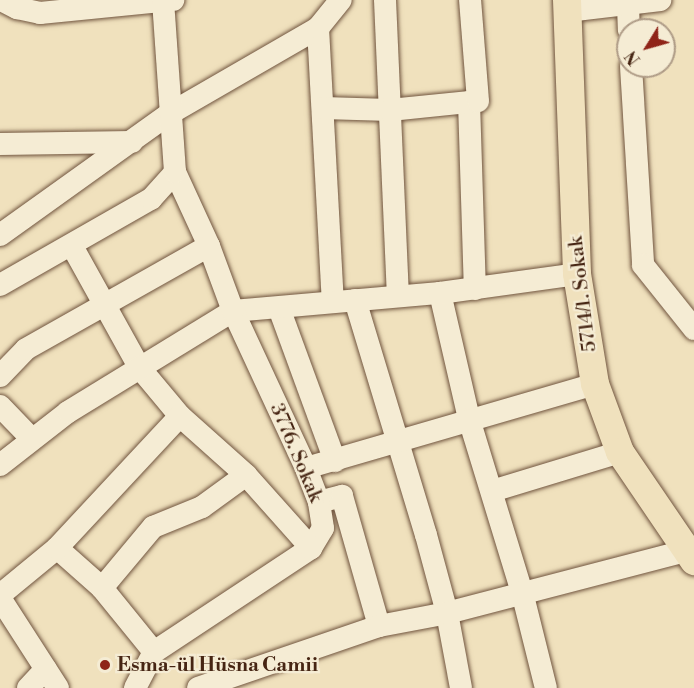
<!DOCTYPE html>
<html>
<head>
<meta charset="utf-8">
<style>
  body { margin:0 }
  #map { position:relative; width:694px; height:688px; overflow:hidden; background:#f0e1bd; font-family:"Libre Bodoni",serif }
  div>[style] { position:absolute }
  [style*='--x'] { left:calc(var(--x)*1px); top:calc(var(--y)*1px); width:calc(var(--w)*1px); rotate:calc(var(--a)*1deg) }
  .roads { filter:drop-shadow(0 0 2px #70543e) drop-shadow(0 0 2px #70543e) }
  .minor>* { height:22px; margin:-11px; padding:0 11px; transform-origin:11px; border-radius:11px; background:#f5ecd4 }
  .major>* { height:28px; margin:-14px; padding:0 14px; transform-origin:14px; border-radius:14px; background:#f0e1bd }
  .dots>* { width:16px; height:16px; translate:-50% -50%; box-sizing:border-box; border:3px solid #f5ecd4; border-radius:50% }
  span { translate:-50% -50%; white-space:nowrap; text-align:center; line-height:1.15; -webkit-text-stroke:4.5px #f5ecd4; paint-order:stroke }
  .street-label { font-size:20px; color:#462513 }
  .poi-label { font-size:20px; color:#462513; font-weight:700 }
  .left { translate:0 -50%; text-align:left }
  .north { position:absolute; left:616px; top:18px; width:60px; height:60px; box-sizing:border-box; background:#f5ecd4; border:2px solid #af9c87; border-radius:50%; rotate:233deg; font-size:16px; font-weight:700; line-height:24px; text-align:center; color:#462513 }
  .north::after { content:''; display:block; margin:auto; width:21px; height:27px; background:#8f2418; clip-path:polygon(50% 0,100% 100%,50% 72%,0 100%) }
</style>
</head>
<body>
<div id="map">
  <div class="roads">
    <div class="minor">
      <i style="--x:1;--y:0;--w:18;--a:27"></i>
      <i style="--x:17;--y:8;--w:24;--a:12"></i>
      <i style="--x:40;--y:13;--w:134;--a:-5.6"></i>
      <i style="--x:385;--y:0;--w:295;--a:87.5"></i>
      <i style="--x:628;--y:5;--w:25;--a:88"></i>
      <i style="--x:567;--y:11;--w:94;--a:-6.7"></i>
      <i style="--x:318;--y:28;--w:273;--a:86.9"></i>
      <i style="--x:631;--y:66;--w:199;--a:86.5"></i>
      <i style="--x:643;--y:265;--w:82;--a:51.4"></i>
      <i style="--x:469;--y:102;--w:187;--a:88.2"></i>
      <i style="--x:323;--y:108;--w:67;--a:1.7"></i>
      <i style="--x:390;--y:110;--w:88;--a:-5.8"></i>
      <i style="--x:478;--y:101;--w:101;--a:-94.5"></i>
      <i style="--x:0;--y:144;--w:132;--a:-0.9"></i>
      <i style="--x:0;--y:235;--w:208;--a:-35.6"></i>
      <i style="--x:169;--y:114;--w:172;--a:-30"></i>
      <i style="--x:318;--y:28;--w:36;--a:-51"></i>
      <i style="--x:72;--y:246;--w:138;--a:61"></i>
      <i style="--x:139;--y:367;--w:64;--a:50.1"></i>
      <i style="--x:180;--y:416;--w:89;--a:41.8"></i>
      <i style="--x:246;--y:475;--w:98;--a:48.3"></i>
      <i style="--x:0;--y:285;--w:174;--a:-29.7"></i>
      <i style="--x:151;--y:199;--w:36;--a:-48"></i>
      <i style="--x:440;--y:293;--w:129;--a:77"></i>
      <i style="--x:469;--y:419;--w:181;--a:73"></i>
      <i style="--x:522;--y:592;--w:99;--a:76"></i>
      <i style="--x:355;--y:300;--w:245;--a:73.2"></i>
      <i style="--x:426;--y:535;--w:81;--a:74.9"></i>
      <i style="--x:447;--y:613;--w:76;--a:79.4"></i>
      <i style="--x:279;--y:308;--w:163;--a:69.9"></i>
      <i style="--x:0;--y:376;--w:37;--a:-46"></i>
      <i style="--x:26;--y:349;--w:210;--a:-29.4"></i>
      <i style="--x:209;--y:246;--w:81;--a:-114.7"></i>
      <i style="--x:175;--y:172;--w:172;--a:-94"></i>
      <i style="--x:0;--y:406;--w:45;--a:45.9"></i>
      <i style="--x:0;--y:465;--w:86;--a:-37.9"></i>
      <i style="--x:68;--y:412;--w:193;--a:-31.5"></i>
      <i style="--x:233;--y:311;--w:208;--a:-5"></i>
      <i style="--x:440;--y:293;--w:138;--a:-7.9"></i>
      <i style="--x:306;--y:468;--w:301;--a:-16.2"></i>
      <i style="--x:492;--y:491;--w:134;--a:-16.9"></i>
      <i style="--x:319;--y:502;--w:24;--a:-15"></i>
      <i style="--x:342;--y:496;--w:135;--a:74.1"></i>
      <i style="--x:57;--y:548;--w:60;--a:41.6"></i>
      <i style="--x:102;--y:588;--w:82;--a:50.9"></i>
      <i style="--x:102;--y:588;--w:80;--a:-50.1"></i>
      <i style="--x:153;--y:527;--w:53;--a:-22.2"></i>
      <i style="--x:202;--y:507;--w:54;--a:-36"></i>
      <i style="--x:0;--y:595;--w:74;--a:-39.5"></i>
      <i style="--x:57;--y:548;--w:180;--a:-47"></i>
      <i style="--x:0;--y:598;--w:107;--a:57.2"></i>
      <i style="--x:28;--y:688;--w:26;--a:-47"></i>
      <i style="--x:135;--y:688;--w:41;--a:-62.2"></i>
      <i style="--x:154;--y:652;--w:188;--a:-33.5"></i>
      <i style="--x:311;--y:548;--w:23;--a:-59"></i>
      <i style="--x:323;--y:528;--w:26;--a:-99"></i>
      <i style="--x:319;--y:502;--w:36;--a:-111"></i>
      <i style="--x:306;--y:468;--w:173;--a:-114.9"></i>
      <i style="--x:233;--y:311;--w:69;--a:-110.3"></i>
      <i style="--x:198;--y:688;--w:191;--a:-18.9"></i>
      <i style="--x:379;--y:626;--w:69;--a:-10.8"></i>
      <i style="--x:447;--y:613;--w:250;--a:-14.6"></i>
    </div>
    <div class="major">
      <i style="--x:567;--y:0;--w:274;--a:87.9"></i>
      <i style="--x:577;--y:274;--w:111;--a:80.7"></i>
      <i style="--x:595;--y:384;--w:72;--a:69.8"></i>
      <i style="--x:620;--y:452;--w:132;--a:55.8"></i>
    </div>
  </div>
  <div class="dots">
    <i style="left:105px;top:665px;background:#8f2418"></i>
  </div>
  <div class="street-label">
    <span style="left:583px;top:294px;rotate:-97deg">5714/1. Sokak</span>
    <span style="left:296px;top:453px;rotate:67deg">3776. Sokak</span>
  </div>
  <div class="poi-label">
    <span class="left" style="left:117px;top:665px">Esma-ül Hüsna Camii</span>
  </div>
  <div class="north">N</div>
</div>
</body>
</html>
